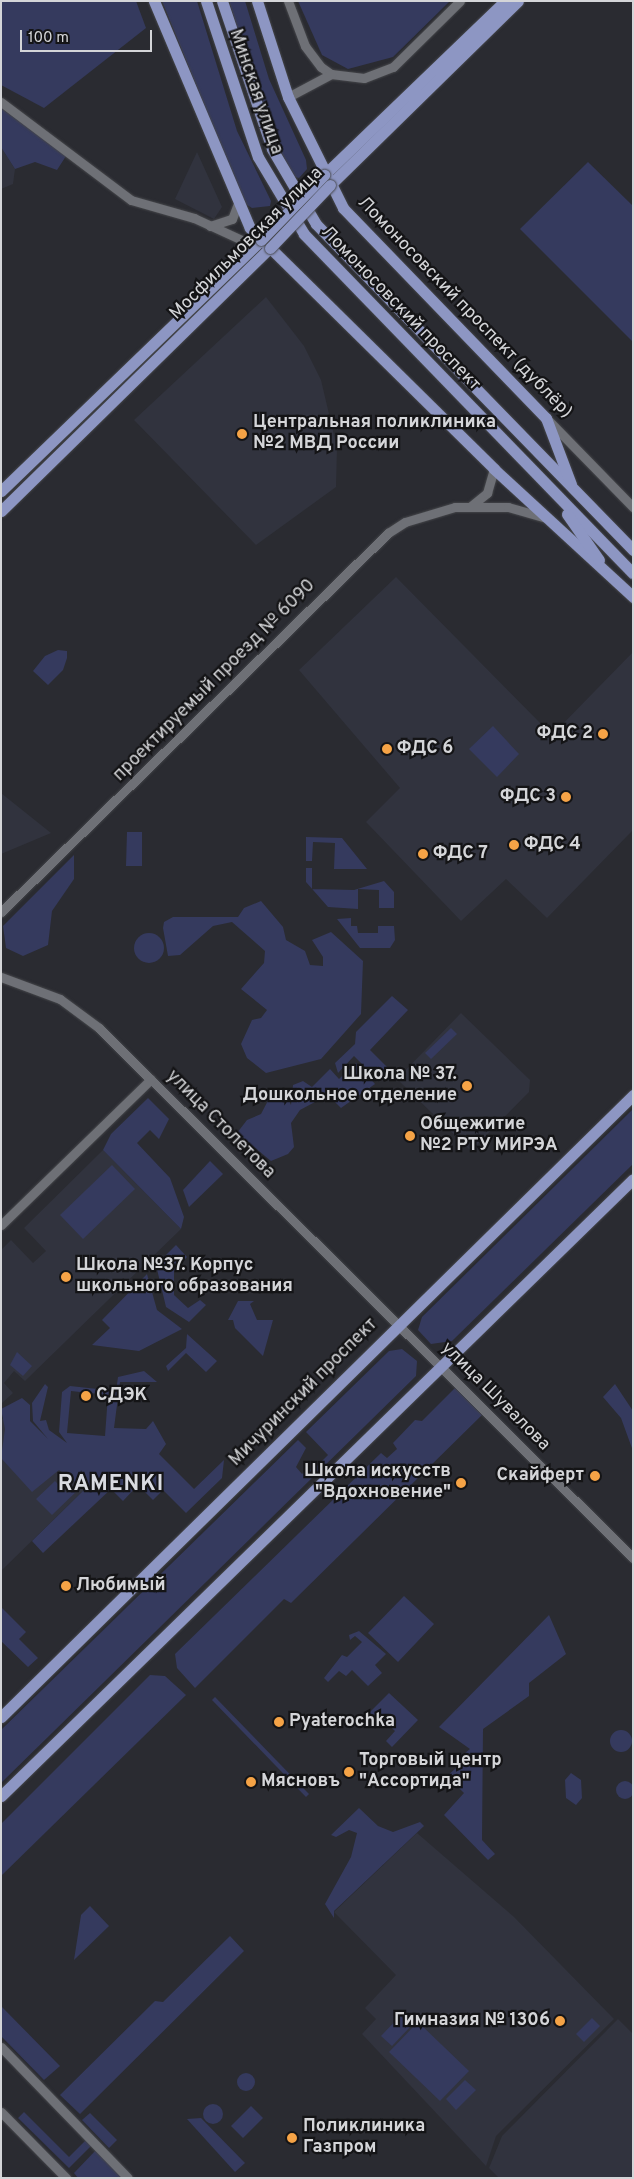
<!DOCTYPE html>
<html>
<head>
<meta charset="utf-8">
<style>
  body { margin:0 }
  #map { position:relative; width:634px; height:2179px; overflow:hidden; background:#2a2b31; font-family:Overpass,sans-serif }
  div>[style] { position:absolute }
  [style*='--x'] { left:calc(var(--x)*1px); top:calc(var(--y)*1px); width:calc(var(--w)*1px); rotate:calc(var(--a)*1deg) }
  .built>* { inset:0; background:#31333e }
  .green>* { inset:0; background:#353a5e }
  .round { border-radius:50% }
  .roads { filter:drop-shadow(0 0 1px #45464a) drop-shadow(0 0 1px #45464a) }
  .minor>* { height:9px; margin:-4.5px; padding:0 4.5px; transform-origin:4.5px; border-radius:4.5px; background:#6e7076 }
  .major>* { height:11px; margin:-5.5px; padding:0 5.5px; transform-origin:5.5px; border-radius:5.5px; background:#8d96c3 }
  .bridges { filter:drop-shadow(0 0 1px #45464a) drop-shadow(0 0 1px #45464a) }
  .major-bridge>* { height:11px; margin:-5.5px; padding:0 5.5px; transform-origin:5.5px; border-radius:5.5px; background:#8d96c3 }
  .dots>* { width:14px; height:14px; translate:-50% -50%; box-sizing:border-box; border:2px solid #141416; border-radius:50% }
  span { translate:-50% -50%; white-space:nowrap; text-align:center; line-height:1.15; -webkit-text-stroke:4.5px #141416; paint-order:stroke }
  .street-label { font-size:18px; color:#d4d5d8 }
  .poi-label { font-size:18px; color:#d4d5d8; font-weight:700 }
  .left { translate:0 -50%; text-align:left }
  .right { translate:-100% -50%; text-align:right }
  .district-label { font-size:22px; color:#d9dbe1; font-weight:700; letter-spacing:1px }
  .frame { position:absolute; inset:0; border:2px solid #d4d5d8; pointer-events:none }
  .scale { position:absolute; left:20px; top:30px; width:132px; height:22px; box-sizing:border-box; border:2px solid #d4d5d8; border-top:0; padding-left:6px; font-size:15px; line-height:18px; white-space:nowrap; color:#d4d5d8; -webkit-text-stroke:4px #141416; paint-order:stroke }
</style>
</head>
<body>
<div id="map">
  <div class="built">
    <i style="clip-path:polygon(1px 147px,15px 169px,13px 184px,1px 189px)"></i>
    <i style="clip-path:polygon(197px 152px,222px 207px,214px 219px,175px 199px)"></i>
    <i style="clip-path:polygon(266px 297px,304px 346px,321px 380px,337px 448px,336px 487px,256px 545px,134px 420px)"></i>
    <i style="clip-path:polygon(396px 577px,552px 735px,633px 652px,633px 830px,547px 918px,506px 879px,461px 921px,366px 822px,400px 788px,299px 670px)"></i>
    <i style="clip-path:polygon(1px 793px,51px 833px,1px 854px)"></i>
    <i style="clip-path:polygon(461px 1013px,530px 1080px,529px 1092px,471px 1151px,397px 1079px)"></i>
    <i style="clip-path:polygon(103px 1150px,181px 1229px,25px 1381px,14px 1371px,4px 1383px,13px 1393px,1px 1404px,1px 1250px,11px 1240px,33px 1263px,46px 1251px,24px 1228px)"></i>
    <i style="clip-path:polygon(9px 1413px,85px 1489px,1px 1571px,1px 1420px)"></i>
    <i style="clip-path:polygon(417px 1833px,514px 1917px,614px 2019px,496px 2136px,486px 2166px,362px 2034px,376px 2019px,365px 2008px,396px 1975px,334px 1912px)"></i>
    <i style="clip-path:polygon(618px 2019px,633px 2034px,633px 2178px,499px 2178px,489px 2168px,502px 2136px)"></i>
  </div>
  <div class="green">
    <i style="clip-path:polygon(1px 1px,136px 1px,146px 28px,44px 108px,1px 85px)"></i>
    <i style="clip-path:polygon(162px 1px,197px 1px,237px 131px,271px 201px,270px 206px,252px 208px,244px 203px)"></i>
    <i style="clip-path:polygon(229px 1px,245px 1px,269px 79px,306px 160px,307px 169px,299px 178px,291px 176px,259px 99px)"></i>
    <i style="clip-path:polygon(298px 1px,450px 1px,393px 57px,348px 69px,322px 55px)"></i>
    <i style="clip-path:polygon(1px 108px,66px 156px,57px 170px,35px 162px,15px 169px,1px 147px)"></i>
    <i style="clip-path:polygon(588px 162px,633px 206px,633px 342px,520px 229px)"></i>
    <i style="clip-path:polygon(58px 650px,67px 651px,67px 658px,63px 670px,48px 685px,33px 671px,45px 656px)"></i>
    <i style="clip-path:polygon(493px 726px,519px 754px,497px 777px,469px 749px)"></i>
    <i style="clip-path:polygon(127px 832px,142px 832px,142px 866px,126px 866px)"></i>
    <i style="clip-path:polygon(306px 837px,342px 838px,367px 869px,334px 869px,335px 843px,313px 842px,312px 861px,306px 861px)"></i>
    <i style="clip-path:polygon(74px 855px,74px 879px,52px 911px,48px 945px,23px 956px,6px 948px,3px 926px)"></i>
    <i style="clip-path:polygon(306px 868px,312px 868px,312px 889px,354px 890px,384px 881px,394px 892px,394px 908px,379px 908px,379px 890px,358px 889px,358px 909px,328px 907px,306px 882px)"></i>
    <i style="clip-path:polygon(261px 901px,283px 927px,286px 940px,305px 951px,310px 965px,323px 966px,323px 957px,312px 940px,331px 932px,363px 961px,361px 1014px,321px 1059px,266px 1073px,247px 1058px,241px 1044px,252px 1020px,261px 1018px,267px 1010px,241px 989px,264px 963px,265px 951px,232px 922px,213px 926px,180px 955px,168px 956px,163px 928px,164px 922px,173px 917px,238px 917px,244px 908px)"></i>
    <i style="clip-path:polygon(351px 918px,351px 926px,357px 926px,358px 933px,378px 933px,378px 926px,394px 926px,395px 940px,390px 948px,360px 948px,337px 919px)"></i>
    <i class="round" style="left:134px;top:933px;width:30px;height:30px"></i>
    <i style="clip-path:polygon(392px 996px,408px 1010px,370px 1050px,387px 1067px,375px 1077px,354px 1056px,338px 1073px,335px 1063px,355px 1044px,356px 1032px)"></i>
    <i style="clip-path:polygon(451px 1028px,457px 1034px,431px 1059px,425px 1053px)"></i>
    <i style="clip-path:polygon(356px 1063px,375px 1084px,341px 1108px,328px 1095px,300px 1110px,291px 1123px,294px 1147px,288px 1154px,271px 1161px,237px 1133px,247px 1120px,261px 1114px,274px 1089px,285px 1092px,291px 1105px,293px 1085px,303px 1081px,312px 1087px,330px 1069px,339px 1079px)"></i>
    <i style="clip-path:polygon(148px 1098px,169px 1119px,159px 1139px,150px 1130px,137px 1143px,170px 1178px,184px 1217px,181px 1229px,103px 1150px,111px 1134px)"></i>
    <i style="clip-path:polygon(633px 1109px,633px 1164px,452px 1341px,431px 1344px,418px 1330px,422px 1317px)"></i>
    <i style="clip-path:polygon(210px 1161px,223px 1174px,189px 1207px,183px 1190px)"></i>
    <i style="clip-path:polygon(112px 1165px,135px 1189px,83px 1239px,60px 1215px)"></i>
    <i style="clip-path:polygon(176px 1245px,187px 1257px,174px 1271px,174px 1295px,188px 1308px,200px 1300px,206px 1305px,189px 1322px,166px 1307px,156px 1265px)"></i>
    <i style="clip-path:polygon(147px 1274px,157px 1310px,182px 1329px,139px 1351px,92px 1345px,110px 1328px,102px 1320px)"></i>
    <i style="clip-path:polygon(238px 1301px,254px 1301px,250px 1304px,257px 1320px,273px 1320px,263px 1356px,235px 1328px,233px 1320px,228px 1320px)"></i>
    <i style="clip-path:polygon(187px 1334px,217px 1361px,206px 1372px,186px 1353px,168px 1371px,166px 1366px,186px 1348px)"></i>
    <i style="clip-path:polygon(402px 1349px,417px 1361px,416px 1376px,1px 1783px,1px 1730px,298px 1440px,306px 1448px,296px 1467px,302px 1474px,309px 1468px,312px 1471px,328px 1455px,306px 1432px,389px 1351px)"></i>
    <i style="clip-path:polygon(17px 1352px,32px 1366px,23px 1376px,10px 1365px)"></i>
    <i style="clip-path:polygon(evenodd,144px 1371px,157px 1382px,120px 1382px,114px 1428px,146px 1429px,153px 1421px,166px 1444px,159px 1454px,194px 1489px,224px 1460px,222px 1478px,186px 1513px,163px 1490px,153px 1500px,138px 1485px,123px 1501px,111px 1489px,43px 1553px,32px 1541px,85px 1489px,59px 1470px,32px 1492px,1px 1458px,5px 1429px,1px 1409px,22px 1398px,30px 1405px,30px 1421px,48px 1439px,33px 1421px,32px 1403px,45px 1384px,48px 1387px,40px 1421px,46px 1420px,49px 1430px,67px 1443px,59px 1432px,62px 1392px,70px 1386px,116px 1391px,118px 1377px,144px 1371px,71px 1391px,108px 1395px,105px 1436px,67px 1433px,71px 1391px)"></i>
    <i style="clip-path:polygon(615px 1384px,633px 1411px,633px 1451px,621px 1418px,603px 1397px)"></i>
    <i style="clip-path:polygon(455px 1388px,482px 1415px,291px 1603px,284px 1599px,195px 1688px,177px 1668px,175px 1654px,381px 1453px,387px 1458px,397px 1449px,393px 1443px,415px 1420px,422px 1421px)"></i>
    <i style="clip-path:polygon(55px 1481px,67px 1493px,75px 1485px,79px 1489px,52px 1515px,36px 1499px)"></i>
    <i style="clip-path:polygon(404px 1596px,434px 1624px,398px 1662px,368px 1633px)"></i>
    <i style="clip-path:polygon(1px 1607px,26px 1632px,19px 1639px,38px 1658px,28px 1667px,1px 1641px)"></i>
    <i style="clip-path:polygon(549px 1615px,566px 1654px,529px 1683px,529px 1696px,483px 1729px,482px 1840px,495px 1854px,488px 1860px,444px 1815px,464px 1793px,447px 1776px,470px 1756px,465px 1753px,470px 1749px,439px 1727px)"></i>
    <i style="clip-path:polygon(359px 1631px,386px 1654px,375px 1665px,382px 1673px,368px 1686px,352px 1670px,346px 1676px,339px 1671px,328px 1682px,324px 1678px,342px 1655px,347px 1657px,362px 1642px,355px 1636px,350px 1640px,349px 1635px)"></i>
    <i style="clip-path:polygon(150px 1675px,165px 1676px,186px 1695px,1px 1876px,1px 1824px)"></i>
    <i style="clip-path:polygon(389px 1693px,418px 1720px,392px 1747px,386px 1741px,395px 1731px,379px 1716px,370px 1725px,364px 1718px)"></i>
    <i style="clip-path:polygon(215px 1697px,309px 1794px,306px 1797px,212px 1700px)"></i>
    <i class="round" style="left:610px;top:1730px;width:22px;height:22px"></i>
    <i style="clip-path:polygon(571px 1773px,581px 1780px,582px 1798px,576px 1805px,566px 1798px,565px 1780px)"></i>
    <i class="round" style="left:616px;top:1781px;width:18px;height:18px"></i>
    <i style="clip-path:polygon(359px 1808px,378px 1826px,393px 1832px,420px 1822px,424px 1826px,334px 1911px,334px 1918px,325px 1904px,351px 1857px,357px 1833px,349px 1830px,336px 1837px,331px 1835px)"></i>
    <i style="clip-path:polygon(90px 1906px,109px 1926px,74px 1960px,81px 1915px)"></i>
    <i style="clip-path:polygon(230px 1936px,244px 1951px,80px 2114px,60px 2095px,155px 2001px,163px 2002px)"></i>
    <i style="clip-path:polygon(1px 2006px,60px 2066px,44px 2080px,1px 2036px)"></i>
    <i style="clip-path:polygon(400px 2016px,411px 2026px,392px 2046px,381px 2036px)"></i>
    <i style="clip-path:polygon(592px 2018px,600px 2026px,584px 2042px,576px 2034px)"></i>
    <i style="clip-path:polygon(418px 2022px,469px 2071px,440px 2101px,389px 2052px)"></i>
    <i class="round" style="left:237px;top:2073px;width:18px;height:18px"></i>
    <i style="clip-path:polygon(465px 2080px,476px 2090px,456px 2110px,446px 2099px)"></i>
    <i class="round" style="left:203px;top:2104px;width:20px;height:20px"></i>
    <i style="clip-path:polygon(251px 2106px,263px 2118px,243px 2138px,231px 2126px)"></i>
    <i style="clip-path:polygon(24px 2112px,69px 2157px,87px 2139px,92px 2145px,69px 2168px,18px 2118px)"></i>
    <i style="clip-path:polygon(90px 2113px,117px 2140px,109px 2148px,82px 2120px)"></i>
    <i style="clip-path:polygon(201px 2118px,245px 2163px,235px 2172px,187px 2119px)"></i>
    <i style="clip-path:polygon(96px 2150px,124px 2178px,78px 2178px,74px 2173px)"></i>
  </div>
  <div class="roads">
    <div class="minor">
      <i style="--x:288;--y:1;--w:48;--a:69.3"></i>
      <i style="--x:305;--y:46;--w:26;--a:53"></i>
      <i style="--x:321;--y:67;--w:12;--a:35"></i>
      <i style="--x:331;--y:74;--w:33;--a:7"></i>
      <i style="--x:364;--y:78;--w:31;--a:-21"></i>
      <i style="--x:393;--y:67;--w:94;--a:-44.6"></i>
      <i style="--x:288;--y:97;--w:49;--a:-28.1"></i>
      <i style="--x:1;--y:102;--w:163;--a:37"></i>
      <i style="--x:131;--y:200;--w:66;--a:15.9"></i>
      <i style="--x:194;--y:218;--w:67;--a:24.7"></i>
      <i style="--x:210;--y:226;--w:23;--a:-18"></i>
      <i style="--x:232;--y:219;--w:17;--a:-69"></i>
      <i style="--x:548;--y:420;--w:122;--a:45.7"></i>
      <i style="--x:471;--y:506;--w:21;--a:-39"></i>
      <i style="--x:487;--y:493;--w:25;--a:-74"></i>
      <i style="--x:1;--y:912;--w:542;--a:-44.4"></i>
      <i style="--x:388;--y:533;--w:20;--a:-33"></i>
      <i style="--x:405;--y:522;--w:52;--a:-16.7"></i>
      <i style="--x:455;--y:507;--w:53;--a:0"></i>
      <i style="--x:508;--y:507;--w:37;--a:16"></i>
      <i style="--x:1;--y:977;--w:63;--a:20.4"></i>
      <i style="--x:60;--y:999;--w:49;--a:36.6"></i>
      <i style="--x:99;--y:1028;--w:752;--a:44.78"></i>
      <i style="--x:1;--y:1225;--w:209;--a:-44.2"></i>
      <i style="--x:1;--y:2047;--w:182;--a:45.9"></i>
      <i style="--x:1;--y:2112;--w:93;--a:45.4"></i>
    </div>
    <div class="major">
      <i style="--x:154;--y:1;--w:246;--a:67.1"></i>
      <i style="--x:250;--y:228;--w:343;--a:44.6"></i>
      <i style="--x:494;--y:469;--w:189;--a:42.6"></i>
      <i style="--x:206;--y:1;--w:164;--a:71.6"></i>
      <i style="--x:258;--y:157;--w:90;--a:59.1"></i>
      <i style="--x:304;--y:234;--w:472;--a:45.9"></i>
      <i style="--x:222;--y:1;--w:156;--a:71.3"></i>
      <i style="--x:272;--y:149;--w:87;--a:59.6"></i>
      <i style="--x:316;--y:224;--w:455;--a:45.8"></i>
      <i style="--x:257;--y:1;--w:101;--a:72.1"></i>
      <i style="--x:288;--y:97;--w:124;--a:63.6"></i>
      <i style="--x:343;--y:208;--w:292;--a:46"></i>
      <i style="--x:546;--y:418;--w:71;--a:69.3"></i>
      <i style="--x:324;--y:175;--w:251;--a:-43.9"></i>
      <i style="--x:330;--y:185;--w:263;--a:-44.4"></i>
      <i style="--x:1;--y:491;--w:361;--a:-44"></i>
      <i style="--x:1;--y:511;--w:376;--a:-44.4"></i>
      <i style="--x:567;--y:514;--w:56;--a:55.2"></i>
      <i style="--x:1;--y:1717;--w:887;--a:-44.54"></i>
      <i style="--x:1;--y:1796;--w:883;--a:-44.31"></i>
    </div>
  </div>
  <div class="bridges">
    <div class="major-bridge">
      <i style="--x:261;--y:240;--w:91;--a:-45.9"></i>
      <i style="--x:270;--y:248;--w:87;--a:-46.4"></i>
    </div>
  </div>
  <div class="dots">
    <i style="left:242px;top:434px;background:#f5a346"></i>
    <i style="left:603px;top:734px;background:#f5a346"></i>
    <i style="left:387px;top:749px;background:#f5a346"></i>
    <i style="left:566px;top:797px;background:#f5a346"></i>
    <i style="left:514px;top:845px;background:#f5a346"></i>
    <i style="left:423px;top:854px;background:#f5a346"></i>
    <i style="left:467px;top:1086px;background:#f5a346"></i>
    <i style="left:410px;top:1136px;background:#f5a346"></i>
    <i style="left:66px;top:1277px;background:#f5a346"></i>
    <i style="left:86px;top:1396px;background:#f5a346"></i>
    <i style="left:595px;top:1476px;background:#f5a346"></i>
    <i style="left:461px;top:1483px;background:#f5a346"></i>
    <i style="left:66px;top:1586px;background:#f5a346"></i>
    <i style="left:279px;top:1722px;background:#f5a346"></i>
    <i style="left:349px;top:1772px;background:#f5a346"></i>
    <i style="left:251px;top:1782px;background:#f5a346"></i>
    <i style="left:560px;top:2021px;background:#f5a346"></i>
    <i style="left:292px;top:2138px;background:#f5a346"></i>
  </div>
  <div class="street-label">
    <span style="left:255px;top:92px;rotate:71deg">Минская улица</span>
    <span style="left:247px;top:244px;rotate:-45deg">Мосфильмовская улица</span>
    <span style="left:464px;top:308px;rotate:46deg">Ломоносовский проспект (дублёр)</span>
    <span style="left:400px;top:309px;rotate:46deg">Ломоносовский проспект</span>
    <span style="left:215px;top:681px;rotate:-45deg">проектируемый проезд № 6090</span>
    <span style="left:220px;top:1125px;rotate:45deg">улица Столетова</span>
    <span style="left:304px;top:1393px;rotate:-45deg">Мичуринский проспект</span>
    <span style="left:495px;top:1397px;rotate:45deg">улица Шувалова</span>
  </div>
  <div class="poi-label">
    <span class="left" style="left:253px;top:434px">Центральная поликлиника<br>№2 МВД России</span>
    <span class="right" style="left:593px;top:734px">ФДС 2</span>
    <span class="left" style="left:397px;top:749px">ФДС 6</span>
    <span class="right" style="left:556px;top:797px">ФДС 3</span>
    <span class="left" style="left:524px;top:845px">ФДС 4</span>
    <span class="left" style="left:433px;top:854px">ФДС 7</span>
    <span class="right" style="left:457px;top:1086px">Школа № 37.<br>Дошкольное отделение</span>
    <span class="left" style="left:420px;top:1136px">Общежитие<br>№2 РТУ МИРЭА</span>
    <span class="left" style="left:76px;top:1277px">Школа №37. Корпус<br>школьного образования</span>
    <span class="left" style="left:96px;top:1396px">СДЭК</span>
    <span class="right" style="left:451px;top:1483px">Школа искусств<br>"Вдохновение"</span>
    <span class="right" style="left:584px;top:1476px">Скайферт</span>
    <span class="left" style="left:76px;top:1586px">Любимый</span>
    <span class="left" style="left:289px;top:1722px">Pyaterochka</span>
    <span class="left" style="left:359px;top:1772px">Торговый центр<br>"Ассортида"</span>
    <span class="left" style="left:261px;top:1782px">Мясновъ</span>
    <span class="right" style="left:550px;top:2021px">Гимназия № 1306</span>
    <span class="left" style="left:303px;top:2138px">Поликлиника<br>Газпром</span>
  </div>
  <div class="district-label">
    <span style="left:111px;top:1485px">RAMENKI</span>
  </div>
  <div class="frame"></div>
  <div class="scale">100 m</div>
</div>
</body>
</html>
